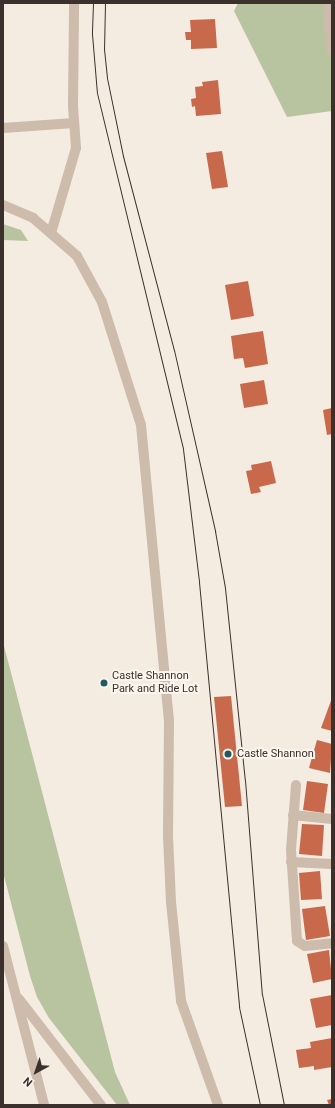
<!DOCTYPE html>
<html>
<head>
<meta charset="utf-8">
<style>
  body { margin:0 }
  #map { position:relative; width:335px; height:1108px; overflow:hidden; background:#f4ebe1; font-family:Roboto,sans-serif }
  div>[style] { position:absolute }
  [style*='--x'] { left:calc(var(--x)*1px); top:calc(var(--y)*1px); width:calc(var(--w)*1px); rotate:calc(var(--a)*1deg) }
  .green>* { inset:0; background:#b8c4a0 }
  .building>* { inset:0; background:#c8694b }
  .minor>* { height:10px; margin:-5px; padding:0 5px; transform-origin:5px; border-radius:5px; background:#cdbbac }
  .tram>* { height:1px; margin:-0.5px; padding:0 0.5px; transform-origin:0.5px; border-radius:0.5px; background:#3b302b }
  .dots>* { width:11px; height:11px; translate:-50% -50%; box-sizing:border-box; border:2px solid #fbf5ee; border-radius:50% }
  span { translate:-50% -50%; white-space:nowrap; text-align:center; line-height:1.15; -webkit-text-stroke:4px #fbf5ee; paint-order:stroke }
  .poi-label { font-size:11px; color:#3b302b }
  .left { translate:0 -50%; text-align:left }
  .frame { position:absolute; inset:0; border:4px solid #3b302b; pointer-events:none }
  .north { position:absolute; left:16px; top:1052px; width:40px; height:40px; -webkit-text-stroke:3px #fbf5ee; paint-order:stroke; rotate:220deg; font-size:11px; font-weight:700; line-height:16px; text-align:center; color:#3b302b }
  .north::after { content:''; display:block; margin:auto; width:14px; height:18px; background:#3b302b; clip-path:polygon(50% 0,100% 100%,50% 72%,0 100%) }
</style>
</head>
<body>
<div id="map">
  <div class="green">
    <i style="clip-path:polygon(238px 3px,332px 3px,332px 111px,287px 117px,234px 11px)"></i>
    <i style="clip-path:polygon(3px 224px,21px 230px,28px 241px,3px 240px)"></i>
    <i style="clip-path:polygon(3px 642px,115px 1072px,130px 1105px,117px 1105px,49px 1018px,37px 997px,30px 976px,3px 872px)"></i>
  </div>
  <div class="building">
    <i style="clip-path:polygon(215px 19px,217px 48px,191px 49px,191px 40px,186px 40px,185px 32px,191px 32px,190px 20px)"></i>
    <i style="clip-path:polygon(218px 80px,221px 114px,196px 116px,195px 106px,192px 107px,191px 99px,196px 98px,195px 87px,203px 86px,202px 82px)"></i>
    <i style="clip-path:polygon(222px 151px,228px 187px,212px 189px,206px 153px)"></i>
    <i style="clip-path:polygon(248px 281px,254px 316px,231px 320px,225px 285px)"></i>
    <i style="clip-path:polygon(263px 331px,268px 364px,245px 368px,243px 358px,234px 359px,231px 336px)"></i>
    <i style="clip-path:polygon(264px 380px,268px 404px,244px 408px,240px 384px)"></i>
    <i style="clip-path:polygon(332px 408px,332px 434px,327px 435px,323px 410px)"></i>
    <i style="clip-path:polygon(271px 461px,276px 483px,259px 487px,261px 492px,251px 494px,246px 471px,252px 470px,251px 465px)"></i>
    <i style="clip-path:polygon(231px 696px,242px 806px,225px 807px,214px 697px)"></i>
    <i style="clip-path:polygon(332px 698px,332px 731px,321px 728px)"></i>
    <i style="clip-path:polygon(317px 740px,332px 744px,330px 773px,309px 768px)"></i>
    <i style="clip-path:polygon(307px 781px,328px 784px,324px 813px,303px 810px)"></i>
    <i style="clip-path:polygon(302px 824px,324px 825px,322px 856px,299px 854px)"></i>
    <i style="clip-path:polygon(320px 871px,322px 899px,301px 900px,299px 873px)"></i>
    <i style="clip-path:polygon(325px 906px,330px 936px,306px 940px,302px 909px)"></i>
    <i style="clip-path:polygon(329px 950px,332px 979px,313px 983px,307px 954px)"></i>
    <i style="clip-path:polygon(332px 995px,332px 1025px,316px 1028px,310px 999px)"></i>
    <i style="clip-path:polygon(332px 1038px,332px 1067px,314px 1070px,314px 1066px,299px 1068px,296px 1050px,311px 1048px,310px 1042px)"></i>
    <i style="clip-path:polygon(332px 1099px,332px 1105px,329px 1105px,327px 1100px)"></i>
  </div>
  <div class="minor">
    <i style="--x:329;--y:3;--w:12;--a:95"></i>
    <i style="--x:328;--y:15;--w:36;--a:84"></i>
    <i style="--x:3;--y:128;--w:71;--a:-4"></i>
    <i style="--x:3;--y:205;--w:33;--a:23"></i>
    <i style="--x:33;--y:218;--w:58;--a:40.8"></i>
    <i style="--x:77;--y:256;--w:52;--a:61.5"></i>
    <i style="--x:102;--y:302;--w:129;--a:72.4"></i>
    <i style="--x:141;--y:425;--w:297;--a:84.6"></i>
    <i style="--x:169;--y:721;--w:115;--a:90.5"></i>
    <i style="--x:168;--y:836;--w:66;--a:87.4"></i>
    <i style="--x:171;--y:902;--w:100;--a:84.2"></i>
    <i style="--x:181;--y:1001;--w:110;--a:70.4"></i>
    <i style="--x:51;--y:233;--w:89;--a:-73.6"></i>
    <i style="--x:76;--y:148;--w:42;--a:-94.1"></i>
    <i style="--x:73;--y:106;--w:103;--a:-89.4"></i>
    <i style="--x:296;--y:785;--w:65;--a:94.4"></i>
    <i style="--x:291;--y:850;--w:91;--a:86.2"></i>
    <i style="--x:297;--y:941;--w:9;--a:32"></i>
    <i style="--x:305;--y:946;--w:27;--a:-6"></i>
    <i style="--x:293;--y:815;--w:39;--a:6"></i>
    <i style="--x:291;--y:862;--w:41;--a:2.8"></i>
    <i style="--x:3;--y:946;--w:164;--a:75.5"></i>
    <i style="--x:19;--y:999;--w:134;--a:52.3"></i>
  </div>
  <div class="tram">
    <i style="--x:93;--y:3;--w:31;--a:92"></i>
    <i style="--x:92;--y:34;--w:59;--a:85.2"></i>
    <i style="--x:97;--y:93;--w:366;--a:76.4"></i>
    <i style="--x:183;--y:449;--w:134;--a:83.1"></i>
    <i style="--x:199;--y:582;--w:427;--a:84.6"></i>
    <i style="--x:239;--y:1007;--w:100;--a:77.9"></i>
    <i style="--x:105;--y:3;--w:46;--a:91.2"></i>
    <i style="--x:104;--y:49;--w:29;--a:84"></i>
    <i style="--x:107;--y:78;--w:80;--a:78.4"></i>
    <i style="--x:123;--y:156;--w:201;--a:75.3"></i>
    <i style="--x:174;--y:350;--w:186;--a:77.2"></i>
    <i style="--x:215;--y:531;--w:58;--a:80"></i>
    <i style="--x:225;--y:588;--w:193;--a:84.1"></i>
    <i style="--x:245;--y:780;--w:215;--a:85.5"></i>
    <i style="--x:262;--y:994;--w:113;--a:78.8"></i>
  </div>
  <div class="dots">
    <i style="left:104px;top:683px;background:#1f5a5e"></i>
    <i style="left:228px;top:754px;background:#1f5a5e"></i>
  </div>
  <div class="poi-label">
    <span class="left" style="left:112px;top:683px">Castle Shannon<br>Park and Ride Lot</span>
    <span class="left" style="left:237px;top:754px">Castle Shannon</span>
  </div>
  <div class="frame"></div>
  <div class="north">N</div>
</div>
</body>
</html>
